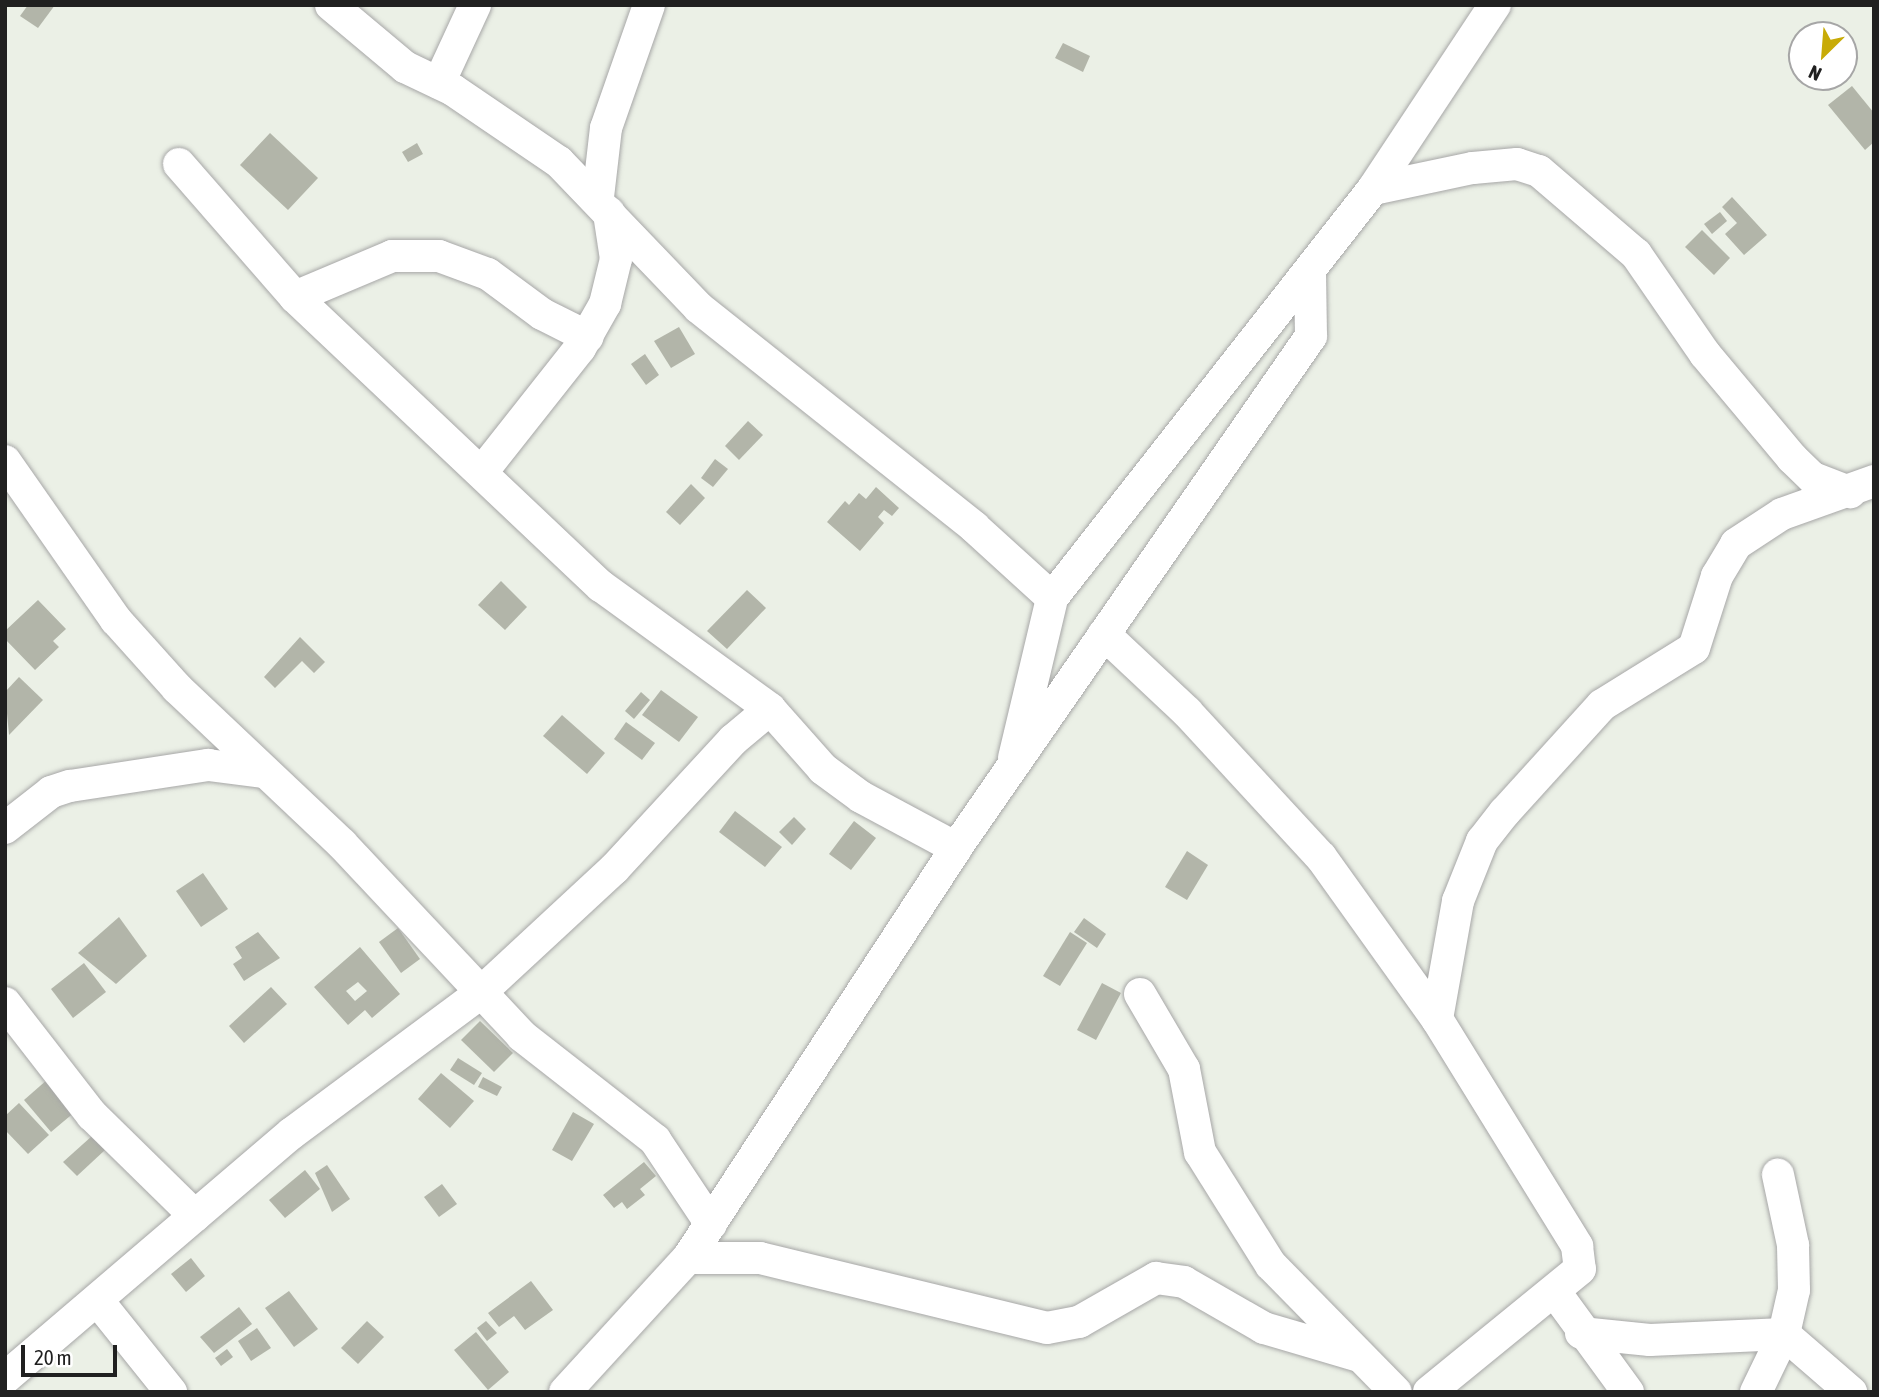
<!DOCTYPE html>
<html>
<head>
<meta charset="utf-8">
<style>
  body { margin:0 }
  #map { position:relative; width:1879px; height:1397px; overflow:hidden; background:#ebf0e6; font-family:"Asap Condensed",sans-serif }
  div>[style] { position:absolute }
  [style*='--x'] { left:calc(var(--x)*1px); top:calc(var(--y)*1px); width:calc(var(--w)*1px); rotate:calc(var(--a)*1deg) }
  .building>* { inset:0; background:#b2b5a9 }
  .roads { filter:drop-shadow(0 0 2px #a7a7a7) drop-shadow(0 0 2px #a7a7a7) }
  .minor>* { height:32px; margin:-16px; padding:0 16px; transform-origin:16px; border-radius:16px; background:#fff }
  span { translate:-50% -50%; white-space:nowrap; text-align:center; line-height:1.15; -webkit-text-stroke:5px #fff; paint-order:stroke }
  .frame { position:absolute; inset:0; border:7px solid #202020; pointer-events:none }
  .north { position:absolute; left:1788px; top:21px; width:70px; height:70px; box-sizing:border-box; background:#fff; border:2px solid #a6a6a6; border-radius:50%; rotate:205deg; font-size:19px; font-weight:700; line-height:28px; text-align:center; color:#202020 }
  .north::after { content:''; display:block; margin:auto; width:24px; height:32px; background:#c8ab07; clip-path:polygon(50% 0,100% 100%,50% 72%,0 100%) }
  .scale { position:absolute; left:21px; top:1345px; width:96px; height:32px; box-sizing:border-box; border:4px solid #202020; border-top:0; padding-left:9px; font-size:21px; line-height:24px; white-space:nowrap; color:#202020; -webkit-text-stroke:5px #fff; paint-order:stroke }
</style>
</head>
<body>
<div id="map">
  <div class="building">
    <i style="clip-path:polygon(28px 5px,55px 5px,38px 28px,20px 16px)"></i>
    <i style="clip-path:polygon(1063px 43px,1090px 56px,1083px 72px,1055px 58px)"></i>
    <i style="clip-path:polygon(1852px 86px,1874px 113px,1874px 142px,1865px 150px,1828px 105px)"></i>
    <i style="clip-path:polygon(270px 133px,318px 178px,288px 210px,240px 165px)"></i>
    <i style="clip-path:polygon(417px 143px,423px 154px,408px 162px,402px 152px)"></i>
    <i style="clip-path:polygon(1732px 197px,1767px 235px,1744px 255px,1725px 234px,1737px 223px,1722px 207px)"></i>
    <i style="clip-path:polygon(1720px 212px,1727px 221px,1712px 234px,1704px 224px)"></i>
    <i style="clip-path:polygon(1702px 230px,1730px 258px,1714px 275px,1685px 247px)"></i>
    <i style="clip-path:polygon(679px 327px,695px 354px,671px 368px,654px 341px)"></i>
    <i style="clip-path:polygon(645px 354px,659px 375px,646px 385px,631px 364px)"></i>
    <i style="clip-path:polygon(748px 421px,763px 435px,739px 460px,725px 446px)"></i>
    <i style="clip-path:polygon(715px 459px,728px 469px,713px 487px,701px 478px)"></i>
    <i style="clip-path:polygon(691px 484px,705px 498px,680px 525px,666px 512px)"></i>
    <i style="clip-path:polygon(876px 487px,899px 508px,892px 516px,884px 510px,878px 517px,884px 523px,860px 551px,827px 522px,845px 501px,849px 505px,859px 493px,866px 499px)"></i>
    <i style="clip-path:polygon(501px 581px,527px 607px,505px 630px,478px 605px)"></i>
    <i style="clip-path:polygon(747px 590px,766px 608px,727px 649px,707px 631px)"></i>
    <i style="clip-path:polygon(38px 600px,66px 629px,53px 641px,59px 647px,35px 670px,5px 639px,5px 631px)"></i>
    <i style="clip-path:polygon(300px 637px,325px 662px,314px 673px,302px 661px,275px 688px,264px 677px)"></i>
    <i style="clip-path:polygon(19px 677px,43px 700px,9px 735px,5px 692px)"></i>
    <i style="clip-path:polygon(661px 690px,698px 717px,679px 742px,642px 715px)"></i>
    <i style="clip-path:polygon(641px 692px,650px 700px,634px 719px,625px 711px)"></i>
    <i style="clip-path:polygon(562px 715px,605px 753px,587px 774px,543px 736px)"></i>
    <i style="clip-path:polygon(626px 722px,655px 743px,642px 760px,614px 739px)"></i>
    <i style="clip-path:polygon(735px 811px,782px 847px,765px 867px,719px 832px)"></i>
    <i style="clip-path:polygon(794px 817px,806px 829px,792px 845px,779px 832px)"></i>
    <i style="clip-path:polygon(854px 821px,876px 838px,851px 870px,829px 854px)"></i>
    <i style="clip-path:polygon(1187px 851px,1208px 865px,1187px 900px,1165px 887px)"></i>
    <i style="clip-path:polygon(203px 873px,228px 909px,201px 927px,176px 891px)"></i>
    <i style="clip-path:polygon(119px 917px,147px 956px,116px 984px,78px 953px)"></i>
    <i style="clip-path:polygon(1084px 918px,1106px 934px,1097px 948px,1074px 932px)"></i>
    <i style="clip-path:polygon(398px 928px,420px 959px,401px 973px,379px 942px)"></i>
    <i style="clip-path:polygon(258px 932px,280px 958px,244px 981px,233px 964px,242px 958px,235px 947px)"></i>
    <i style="clip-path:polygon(1070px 932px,1087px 943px,1060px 986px,1043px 976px)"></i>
    <i style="clip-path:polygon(evenodd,360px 947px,400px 994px,372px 1018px,365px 1010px,348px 1025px,314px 987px,360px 947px,358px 982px,367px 991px,355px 1001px,346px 991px,358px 982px)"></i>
    <i style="clip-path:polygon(84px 963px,106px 992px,73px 1018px,51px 989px)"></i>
    <i style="clip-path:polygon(1102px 983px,1121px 993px,1096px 1040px,1077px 1030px)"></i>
    <i style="clip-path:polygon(271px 987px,287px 1004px,244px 1043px,229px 1026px)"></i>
    <i style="clip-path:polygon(480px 1021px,513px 1053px,494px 1072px,461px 1040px)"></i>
    <i style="clip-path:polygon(458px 1058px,482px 1073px,474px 1085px,450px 1070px)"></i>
    <i style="clip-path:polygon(441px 1073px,474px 1101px,450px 1128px,418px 1099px)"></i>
    <i style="clip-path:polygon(483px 1077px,502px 1087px,497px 1096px,478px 1087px)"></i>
    <i style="clip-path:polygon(48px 1079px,76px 1111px,51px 1132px,24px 1100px)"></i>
    <i style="clip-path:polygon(19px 1103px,49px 1135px,28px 1154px,5px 1130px,5px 1116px)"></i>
    <i style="clip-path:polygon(573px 1112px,594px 1124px,572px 1161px,552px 1150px)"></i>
    <i style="clip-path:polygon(92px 1136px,105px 1150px,77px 1176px,63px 1162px)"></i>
    <i style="clip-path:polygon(644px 1162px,656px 1176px,640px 1189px,645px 1195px,627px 1209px,622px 1202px,614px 1208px,603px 1195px)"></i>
    <i style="clip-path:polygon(327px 1165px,350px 1199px,332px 1212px,315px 1173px)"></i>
    <i style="clip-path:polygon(305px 1170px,320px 1189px,285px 1218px,269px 1200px)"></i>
    <i style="clip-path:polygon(442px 1184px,457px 1204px,439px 1217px,424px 1197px)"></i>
    <i style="clip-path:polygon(191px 1258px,205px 1276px,186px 1292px,171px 1274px)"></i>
    <i style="clip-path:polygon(531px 1281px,553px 1310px,525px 1330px,514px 1316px,499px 1327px,488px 1313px)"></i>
    <i style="clip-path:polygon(289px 1291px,318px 1329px,294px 1347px,265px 1308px)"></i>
    <i style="clip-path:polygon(239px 1307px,252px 1324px,214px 1353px,200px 1337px)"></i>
    <i style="clip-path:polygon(367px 1321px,384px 1337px,358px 1364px,341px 1348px)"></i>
    <i style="clip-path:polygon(486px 1321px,497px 1333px,487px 1341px,477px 1328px)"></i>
    <i style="clip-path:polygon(257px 1328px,271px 1348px,251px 1361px,238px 1341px)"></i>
    <i style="clip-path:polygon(476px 1332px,509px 1372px,488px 1390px,454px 1350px)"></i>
    <i style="clip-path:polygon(227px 1349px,233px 1357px,221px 1366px,215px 1358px)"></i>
  </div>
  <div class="roads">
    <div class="minor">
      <i style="--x:331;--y:5;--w:97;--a:40"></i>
      <i style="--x:405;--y:67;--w:53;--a:25.6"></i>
      <i style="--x:453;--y:90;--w:128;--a:34.2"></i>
      <i style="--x:559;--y:162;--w:202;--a:46.2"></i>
      <i style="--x:699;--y:308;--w:352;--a:38.5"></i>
      <i style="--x:974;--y:527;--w:105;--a:42.3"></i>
      <i style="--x:439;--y:83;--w:86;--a:-65.2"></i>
      <i style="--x:179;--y:164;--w:176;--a:48.9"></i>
      <i style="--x:295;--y:297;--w:421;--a:43.4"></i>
      <i style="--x:601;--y:586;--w:209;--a:36"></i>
      <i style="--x:770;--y:709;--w:80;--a:48.5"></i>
      <i style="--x:823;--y:769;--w:47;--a:36.4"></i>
      <i style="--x:861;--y:797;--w:108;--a:28.2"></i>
      <i style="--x:1373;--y:189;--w:102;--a:-11.9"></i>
      <i style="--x:1473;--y:168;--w:44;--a:-5.2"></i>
      <i style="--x:1517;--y:164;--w:23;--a:18"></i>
      <i style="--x:1539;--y:171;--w:128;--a:40.6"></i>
      <i style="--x:1636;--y:254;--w:121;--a:55.4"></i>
      <i style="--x:1705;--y:354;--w:136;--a:50.1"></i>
      <i style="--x:1792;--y:458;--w:29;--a:44"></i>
      <i style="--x:1813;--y:478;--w:40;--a:21"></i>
      <i style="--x:598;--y:197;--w:69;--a:-83.4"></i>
      <i style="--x:606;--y:128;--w:130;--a:-70.7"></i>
      <i style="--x:295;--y:297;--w:105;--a:-22.9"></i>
      <i style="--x:392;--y:256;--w:47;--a:0"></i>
      <i style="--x:439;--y:256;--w:52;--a:20.2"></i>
      <i style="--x:488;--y:274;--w:67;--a:36.5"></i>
      <i style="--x:542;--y:314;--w:51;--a:26.6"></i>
      <i style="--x:5;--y:461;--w:194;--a:55.1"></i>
      <i style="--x:116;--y:620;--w:91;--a:48.1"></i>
      <i style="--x:177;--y:688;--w:227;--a:43.4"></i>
      <i style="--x:342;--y:844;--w:263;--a:46.8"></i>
      <i style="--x:522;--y:1036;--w:169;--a:38"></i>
      <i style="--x:655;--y:1140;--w:101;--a:56.3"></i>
      <i style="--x:482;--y:472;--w:158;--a:-51.7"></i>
      <i style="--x:580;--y:348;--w:51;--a:-60.4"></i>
      <i style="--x:605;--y:304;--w:46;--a:-76.3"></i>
      <i style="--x:616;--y:259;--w:47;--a:-98.7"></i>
      <i style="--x:1104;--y:634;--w:114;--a:43.2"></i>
      <i style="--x:1187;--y:712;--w:197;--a:47.3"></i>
      <i style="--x:1321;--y:857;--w:199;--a:54.4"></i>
      <i style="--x:1437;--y:1019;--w:267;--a:58.3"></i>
      <i style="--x:1577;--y:1246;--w:23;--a:83"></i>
      <i style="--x:1580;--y:1269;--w:195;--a:140.8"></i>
      <i style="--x:1014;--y:758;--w:164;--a:-76.6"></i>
      <i style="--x:1052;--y:598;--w:520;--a:-51.87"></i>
      <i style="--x:1373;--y:189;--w:221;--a:-56.5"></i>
      <i style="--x:5;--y:828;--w:58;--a:-38"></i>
      <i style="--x:51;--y:792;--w:20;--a:-18"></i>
      <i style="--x:70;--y:786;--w:140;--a:-8.7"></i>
      <i style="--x:208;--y:765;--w:55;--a:7.3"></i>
      <i style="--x:1140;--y:994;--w:87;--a:59.6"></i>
      <i style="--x:1184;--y:1069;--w:85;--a:79.1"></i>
      <i style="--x:1200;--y:1152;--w:133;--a:57.9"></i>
      <i style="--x:1271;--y:1265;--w:178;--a:45.5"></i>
      <i style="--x:5;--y:1003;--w:142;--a:52.2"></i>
      <i style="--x:92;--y:1115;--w:144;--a:44.4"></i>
      <i style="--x:1437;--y:1019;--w:120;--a:-79.9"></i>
      <i style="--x:1458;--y:901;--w:65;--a:-68.2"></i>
      <i style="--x:1482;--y:841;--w:37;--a:-52"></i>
      <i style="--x:1505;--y:812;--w:144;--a:-47.8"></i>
      <i style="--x:1602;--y:705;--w:108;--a:-31.8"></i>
      <i style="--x:1694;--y:648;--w:76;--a:-72.3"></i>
      <i style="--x:1717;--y:576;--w:37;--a:-59"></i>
      <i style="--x:1736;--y:544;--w:55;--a:-33.1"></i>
      <i style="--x:1782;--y:514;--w:98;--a:-19.7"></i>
      <i style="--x:688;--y:1258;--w:72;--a:0"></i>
      <i style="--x:760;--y:1258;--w:295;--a:13.7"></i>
      <i style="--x:1047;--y:1328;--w:33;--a:-11"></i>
      <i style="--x:1079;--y:1322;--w:89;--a:-29.7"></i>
      <i style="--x:1156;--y:1278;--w:28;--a:8"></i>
      <i style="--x:1184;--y:1282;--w:92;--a:29.9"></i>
      <i style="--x:1264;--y:1328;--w:96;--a:16.4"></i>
      <i style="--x:1555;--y:1292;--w:124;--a:53.9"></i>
      <i style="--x:98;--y:1301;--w:117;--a:51.3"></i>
      <i style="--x:1581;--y:1333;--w:69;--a:5.8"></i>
      <i style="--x:1650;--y:1340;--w:134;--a:-2.6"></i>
      <i style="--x:1784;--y:1334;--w:89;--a:40.9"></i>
      <i style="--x:5;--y:1378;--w:377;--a:-40.5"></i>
      <i style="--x:292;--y:1133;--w:233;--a:-36.6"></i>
      <i style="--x:479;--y:994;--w:184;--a:-42.8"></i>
      <i style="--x:614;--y:869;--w:176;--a:-47.3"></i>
      <i style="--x:733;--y:740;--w:48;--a:-40"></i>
      <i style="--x:565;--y:1392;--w:182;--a:-47.5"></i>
      <i style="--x:688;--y:1258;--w:490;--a:-56.8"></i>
      <i style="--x:956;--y:848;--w:623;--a:-55.26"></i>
      <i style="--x:1311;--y:336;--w:65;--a:-90.9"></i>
      <i style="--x:1756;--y:1392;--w:64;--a:-64.2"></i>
      <i style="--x:1784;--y:1334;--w:45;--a:-77.2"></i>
      <i style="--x:1794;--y:1290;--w:45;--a:-91.3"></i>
      <i style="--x:1793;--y:1245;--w:72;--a:-102.1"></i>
    </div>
  </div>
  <div class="frame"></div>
  <div class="north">N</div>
  <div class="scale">20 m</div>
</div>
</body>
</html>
